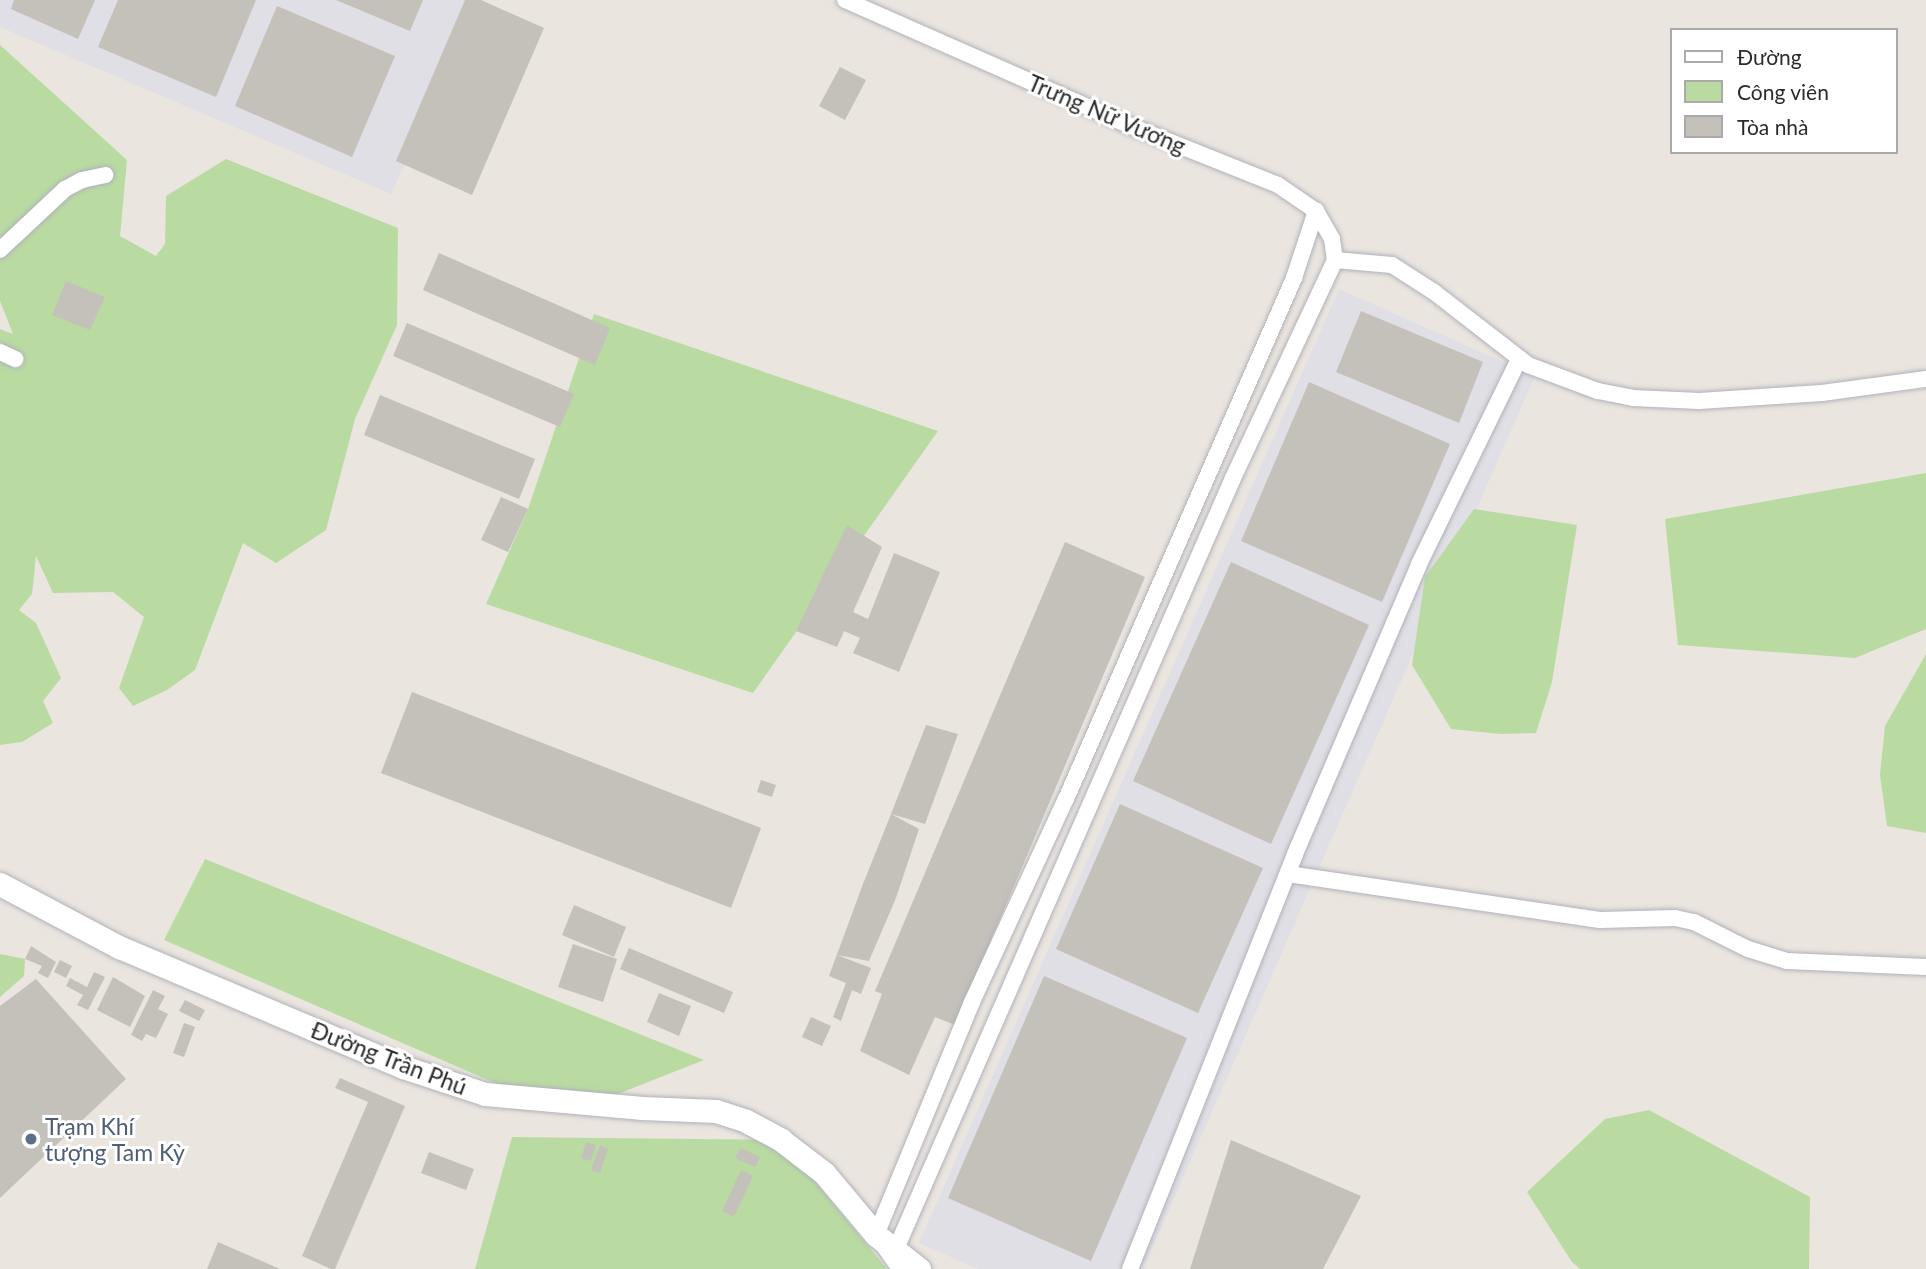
<!DOCTYPE html>
<html>
<head>
<meta charset="utf-8">
<style>
  body { margin:0 }
  #map { position:relative; width:1926px; height:1269px; overflow:hidden; background:#ebe5df; font-family:Lato,sans-serif }
  div>[style] { position:absolute }
  [style*='--x'] { left:calc(var(--x)*1px); top:calc(var(--y)*1px); width:calc(var(--w)*1px); rotate:calc(var(--a)*1deg) }
  .industrial>* { inset:0; background:#e0dfe5 }
  .green>* { inset:0; background:#b9dba2 }
  .building>* { inset:0; background:#c4c0ba }
  .roads { filter:drop-shadow(0 0 2px #b0b2ba) drop-shadow(0 0 2px #b0b2ba) }
  .minor>* { height:16px; margin:-8px; padding:0 8px; transform-origin:8px; border-radius:8px; background:#fff }
  .secondary>* { height:23px; margin:-11.5px; padding:0 11.5px; transform-origin:11.5px; border-radius:11.5px; background:#fff }
  .dots>* { width:19px; height:19px; translate:-50% -50%; box-sizing:border-box; border:4px solid #fff; border-radius:50% }
  span { translate:-50% -50%; white-space:nowrap; text-align:center; line-height:1.15; -webkit-text-stroke:6px #fff; paint-order:stroke }
  .street-label { font-size:23px; color:#2b2b2b }
  .service-label { font-size:23px; color:#4e5e75 }
  .left { translate:0 -50%; text-align:left }
  .legend { position:absolute; left:1670px; top:28px; width:228px; height:126px; box-sizing:border-box; background:#fff; border:2px solid #aaa; margin:0; padding:9px 12px; list-style:none; font-size:21px; color:#2b2b2b }
  .legend li { display:flex; align-items:center; gap:14px; height:35px }
  .legend b { width:35px; border:2px solid #aaa }
</style>
</head>
<body>
<div id="map">
  <div class="industrial">
    <i style="clip-path:polygon(0 0,481px 0,391px 194px,0 27px)"></i>
    <i style="clip-path:polygon(1339px 289px,1535px 376px,1143px 1269px,978px 1269px,919px 1243px)"></i>
  </div>
  <div class="green">
    <i style="clip-path:polygon(0 45px,127px 160px,120px 236px,156px 256px,165px 244px,166px 196px,226px 159px,398px 228px,397px 325px,355px 419px,326px 530px,276px 563px,243px 543px,195px 670px,167px 690px,133px 706px,119px 688px,144px 617px,113px 592px,53px 593px,36px 556px,32px 594px,19px 610px,36px 623px,61px 678px,43px 701px,53px 723px,22px 742px,0 745px,0 329px,13px 334px,0 301px)"></i>
    <i style="clip-path:polygon(594px 314px,938px 431px,753px 693px,486px 604px,528px 509px)"></i>
    <i style="clip-path:polygon(1926px 473px,1926px 629px,1855px 658px,1678px 645px,1665px 519px)"></i>
    <i style="clip-path:polygon(1474px 509px,1577px 525px,1552px 682px,1536px 733px,1501px 734px,1451px 729px,1412px 665px,1425px 577px)"></i>
    <i style="clip-path:polygon(1926px 654px,1926px 833px,1887px 826px,1880px 775px,1885px 726px)"></i>
    <i style="clip-path:polygon(205px 859px,704px 1060px,567px 1114px,164px 940px)"></i>
    <i style="clip-path:polygon(0 954px,25px 959px,24px 976px,0 997px)"></i>
    <i style="clip-path:polygon(1649px 1110px,1810px 1197px,1809px 1269px,1580px 1269px,1572px 1262px,1527px 1192px,1605px 1119px)"></i>
    <i style="clip-path:polygon(512px 1137px,781px 1140px,887px 1269px,475px 1269px)"></i>
  </div>
  <div class="building">
    <i style="clip-path:polygon(14px 0,95px 0,78px 39px,11px 9px)"></i>
    <i style="clip-path:polygon(118px 0,256px 0,216px 97px,98px 47px)"></i>
    <i style="clip-path:polygon(336px 0,423px 0,410px 31px)"></i>
    <i style="clip-path:polygon(465px 0,481px 0,544px 28px,472px 195px,396px 161px)"></i>
    <i style="clip-path:polygon(277px 6px,395px 56px,352px 157px,235px 106px)"></i>
    <i style="clip-path:polygon(840px 67px,866px 80px,845px 120px,819px 106px)"></i>
    <i style="clip-path:polygon(439px 253px,610px 328px,595px 365px,423px 290px)"></i>
    <i style="clip-path:polygon(66px 281px,105px 297px,90px 330px,52px 315px)"></i>
    <i style="clip-path:polygon(1361px 311px,1483px 362px,1459px 423px,1336px 372px)"></i>
    <i style="clip-path:polygon(407px 323px,574px 394px,560px 427px,393px 356px)"></i>
    <i style="clip-path:polygon(1309px 382px,1450px 444px,1382px 602px,1241px 541px)"></i>
    <i style="clip-path:polygon(380px 395px,535px 459px,519px 499px,364px 435px)"></i>
    <i style="clip-path:polygon(501px 497px,528px 509px,508px 552px,481px 540px)"></i>
    <i style="clip-path:polygon(847px 525px,882px 547px,853px 612px,868px 619px,894px 553px,940px 572px,899px 672px,853px 653px,860px 638px,844px 631px,837px 647px,796px 631px)"></i>
    <i style="clip-path:polygon(1065px 542px,1145px 577px,955px 1025px,935px 1017px,909px 1075px,860px 1051px,882px 994px,875px 991px)"></i>
    <i style="clip-path:polygon(1231px 562px,1369px 625px,1271px 844px,1133px 781px)"></i>
    <i style="clip-path:polygon(412px 692px,761px 828px,731px 908px,381px 773px)"></i>
    <i style="clip-path:polygon(926px 725px,958px 734px,925px 824px,891px 814px,919px 829px,896px 898px,869px 961px,837px 955px,871px 968px,861px 994px,852px 990px,841px 1021px,833px 1017px,846px 983px,829px 976px,863px 884px,891px 814px)"></i>
    <i style="clip-path:polygon(761px 780px,776px 785px,772px 797px,757px 792px)"></i>
    <i style="clip-path:polygon(1120px 804px,1263px 868px,1198px 1013px,1056px 949px)"></i>
    <i style="clip-path:polygon(574px 905px,626px 927px,614px 957px,562px 935px)"></i>
    <i style="clip-path:polygon(573px 944px,617px 959px,603px 1002px,558px 987px)"></i>
    <i style="clip-path:polygon(31px 946px,56px 962px,48px 978px,38px 973px,42px 966px,25px 959px)"></i>
    <i style="clip-path:polygon(629px 948px,733px 992px,724px 1013px,620px 969px)"></i>
    <i style="clip-path:polygon(60px 960px,72px 966px,66px 978px,54px 972px)"></i>
    <i style="clip-path:polygon(94px 972px,105px 977px,88px 1010px,77px 1005px,83px 995px,66px 986px,70px 978px,87px 987px)"></i>
    <i style="clip-path:polygon(1044px 976px,1187px 1038px,1091px 1261px,948px 1198px)"></i>
    <i style="clip-path:polygon(113px 977px,145px 996px,130px 1027px,97px 1010px)"></i>
    <i style="clip-path:polygon(36px 979px,126px 1079px,0 1198px,0 1006px)"></i>
    <i style="clip-path:polygon(153px 990px,165px 996px,158px 1009px,168px 1014px,156px 1038px,146px 1034px,142px 1041px,131px 1035px)"></i>
    <i style="clip-path:polygon(659px 993px,691px 1006px,679px 1036px,647px 1022px)"></i>
    <i style="clip-path:polygon(185px 1000px,205px 1010px,199px 1021px,179px 1011px)"></i>
    <i style="clip-path:polygon(811px 1017px,831px 1026px,822px 1046px,802px 1037px)"></i>
    <i style="clip-path:polygon(184px 1023px,195px 1027px,184px 1057px,173px 1053px)"></i>
    <i style="clip-path:polygon(340px 1078px,405px 1106px,335px 1269px,331px 1269px,302px 1256px,368px 1102px,335px 1088px)"></i>
    <i style="clip-path:polygon(1231px 1140px,1361px 1196px,1323px 1269px,1190px 1269px)"></i>
    <i style="clip-path:polygon(586px 1142px,596px 1145px,591px 1161px,581px 1158px)"></i>
    <i style="clip-path:polygon(600px 1145px,608px 1149px,600px 1173px,591px 1170px)"></i>
    <i style="clip-path:polygon(741px 1148px,760px 1157px,755px 1167px,735px 1158px)"></i>
    <i style="clip-path:polygon(429px 1152px,474px 1169px,466px 1190px,421px 1173px)"></i>
    <i style="clip-path:polygon(741px 1170px,753px 1176px,734px 1217px,722px 1211px)"></i>
    <i style="clip-path:polygon(218px 1242px,264px 1262px,280px 1269px,207px 1269px)"></i>
  </div>
  <div class="roads">
    <div class="minor">
      <i style="--x:845;--y:0;--w:309;--a:23.8"></i>
      <i style="--x:1128;--y:125;--w:162;--a:21.8"></i>
      <i style="--x:1278;--y:185;--w:46;--a:34.4"></i>
      <i style="--x:1316;--y:211;--w:32;--a:60"></i>
      <i style="--x:1332;--y:239;--w:21;--a:82"></i>
      <i style="--x:0;--y:250;--w:89;--a:-43.2"></i>
      <i style="--x:65;--y:189;--w:19;--a:-28"></i>
      <i style="--x:82;--y:180;--w:24;--a:-12"></i>
      <i style="--x:1335;--y:260;--w:57;--a:5"></i>
      <i style="--x:1392;--y:265;--w:50;--a:32.7"></i>
      <i style="--x:1434;--y:292;--w:119;--a:37.8"></i>
      <i style="--x:1528;--y:365;--w:75;--a:20.4"></i>
      <i style="--x:1598;--y:391;--w:36;--a:11"></i>
      <i style="--x:1633;--y:398;--w:66;--a:2.6"></i>
      <i style="--x:1699;--y:401;--w:123;--a:-3.7"></i>
      <i style="--x:1822;--y:393;--w:105;--a:-7.7"></i>
      <i style="--x:0;--y:352;--w:17;--a:25"></i>
      <i style="--x:1288;--y:874;--w:315;--a:8.4"></i>
      <i style="--x:1600;--y:920;--w:75;--a:-1.5"></i>
      <i style="--x:1675;--y:918;--w:19;--a:12"></i>
      <i style="--x:1694;--y:922;--w:60;--a:26.6"></i>
      <i style="--x:1748;--y:949;--w:41;--a:17.1"></i>
      <i style="--x:1787;--y:961;--w:139;--a:2.5"></i>
      <i style="--x:895;--y:1251;--w:844;--a:-66.38"></i>
      <i style="--x:1233;--y:478;--w:241;--a:-64.9"></i>
      <i style="--x:900;--y:1269;--w:42;--a:-125.2"></i>
      <i style="--x:876;--y:1235;--w:252;--a:-67.6"></i>
      <i style="--x:972;--y:1002;--w:224;--a:-65.2"></i>
      <i style="--x:1066;--y:799;--w:569;--a:-66.36"></i>
      <i style="--x:1294;--y:278;--w:71;--a:-71.8"></i>
      <i style="--x:1130;--y:1269;--w:447;--a:-68.3"></i>
      <i style="--x:1295;--y:854;--w:315;--a:-66.8"></i>
      <i style="--x:1419;--y:564;--w:228;--a:-64"></i>
    </div>
    <div class="secondary">
      <i style="--x:0;--y:884;--w:135;--a:27.9"></i>
      <i style="--x:119;--y:947;--w:308;--a:22.9"></i>
      <i style="--x:403;--y:1067;--w:86;--a:18.2"></i>
      <i style="--x:485;--y:1094;--w:158;--a:5.1"></i>
      <i style="--x:642;--y:1108;--w:74;--a:2.3"></i>
      <i style="--x:716;--y:1111;--w:32;--a:18"></i>
      <i style="--x:746;--y:1121;--w:40;--a:28"></i>
      <i style="--x:781;--y:1140;--w:54;--a:37.5"></i>
      <i style="--x:824;--y:1173;--w:81;--a:50"></i>
      <i style="--x:876;--y:1235;--w:55;--a:38.3"></i>
    </div>
  </div>
  <div class="dots">
    <i style="left:31px;top:1139px;background:#5c6f8a"></i>
  </div>
  <div class="street-label">
    <span style="left:1107px;top:114px;rotate:23deg">Trưng Nữ Vương</span>
    <span style="left:389px;top:1058px;rotate:21deg">Đường Trần Phú</span>
  </div>
  <div class="service-label">
    <span class="left" style="left:45px;top:1139px">Trạm Khí<br>tượng Tam Kỳ</span>
  </div>
  <ul class="legend">
  <li><b style="height:9px;background:#fff"></b>Đường</li>
  <li><b style="height:19px;background:#b9dba2"></b>Công viên</li>
  <li><b style="height:19px;background:#c4c0ba"></b>Tòa nhà</li>
  </ul>
</div>
</body>
</html>
